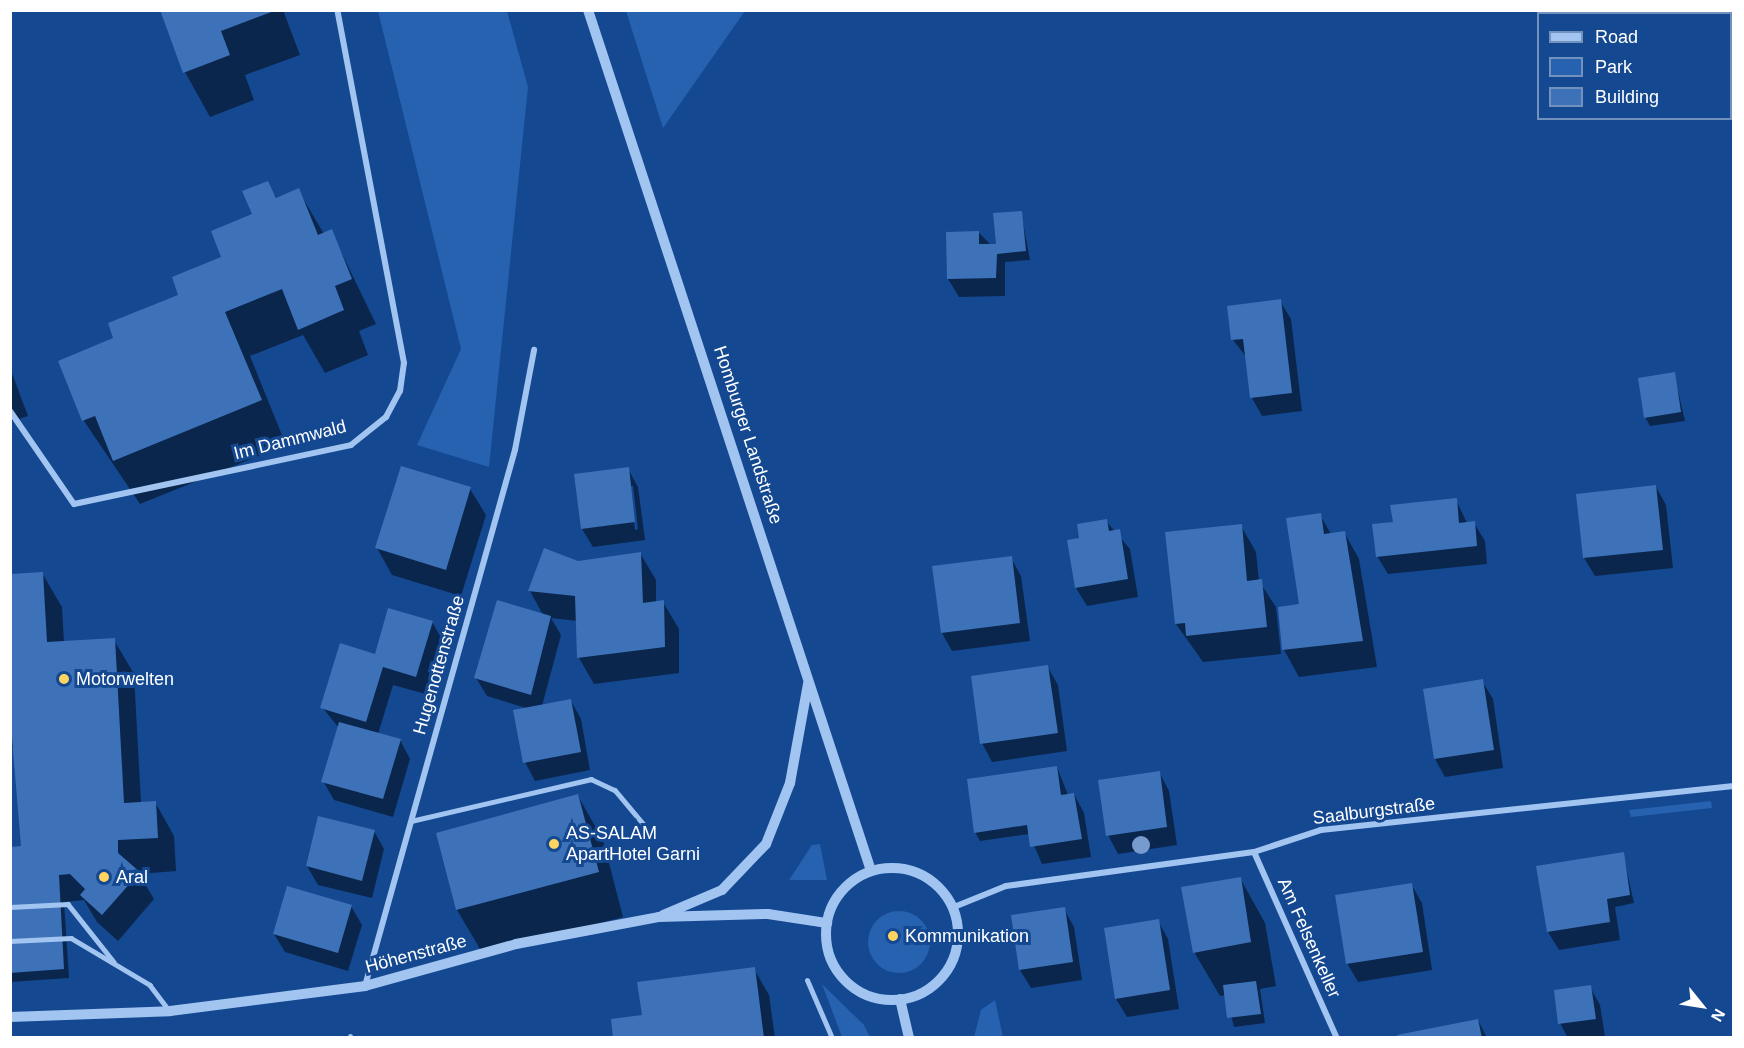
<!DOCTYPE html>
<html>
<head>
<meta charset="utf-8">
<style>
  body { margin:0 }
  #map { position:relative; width:1744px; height:1048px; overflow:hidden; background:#144891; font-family:Arial,sans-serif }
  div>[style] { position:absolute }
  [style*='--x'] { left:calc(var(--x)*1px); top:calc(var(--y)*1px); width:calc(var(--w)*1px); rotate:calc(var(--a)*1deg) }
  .green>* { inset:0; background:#2762b0 }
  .round { border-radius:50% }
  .shadow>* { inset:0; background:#0007 }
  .building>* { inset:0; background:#3d72b9 }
  .service>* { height:4.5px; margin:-2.25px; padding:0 2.25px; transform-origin:2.25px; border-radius:2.25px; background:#a1c4f1 }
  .pedestrian>* { height:5px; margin:-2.5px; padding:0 2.5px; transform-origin:2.5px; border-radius:2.5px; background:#a1c4f1 }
  .minor>* { height:6px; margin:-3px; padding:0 3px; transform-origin:3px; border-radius:3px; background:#a1c4f1 }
  .tertiary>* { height:10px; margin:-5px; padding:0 5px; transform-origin:5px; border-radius:5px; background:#a1c4f1 }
  .tertiary>.ring { margin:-5px; padding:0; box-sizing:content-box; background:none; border:10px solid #a1c4f1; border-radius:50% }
  .trees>* { width:18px; height:18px; margin:-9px; border-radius:50%; background:#779bcc }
  .dots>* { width:16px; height:16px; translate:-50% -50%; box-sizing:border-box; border:3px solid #144891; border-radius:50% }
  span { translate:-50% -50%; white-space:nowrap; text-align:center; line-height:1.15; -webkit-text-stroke:6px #144891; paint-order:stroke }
  .street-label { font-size:18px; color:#fff }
  .poi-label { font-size:18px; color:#fff }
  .left { translate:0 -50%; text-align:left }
  .frame { position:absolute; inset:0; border:12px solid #fff; pointer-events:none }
  .legend { position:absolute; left:1537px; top:12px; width:195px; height:108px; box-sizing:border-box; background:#144891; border:2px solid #7291bd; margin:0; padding:8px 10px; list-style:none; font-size:18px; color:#fff }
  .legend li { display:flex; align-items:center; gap:12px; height:30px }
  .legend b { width:30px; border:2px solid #7291bd }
  .north { position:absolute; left:1672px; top:976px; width:60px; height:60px; -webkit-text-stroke:4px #144891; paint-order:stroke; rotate:120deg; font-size:16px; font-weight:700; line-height:24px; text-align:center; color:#fff }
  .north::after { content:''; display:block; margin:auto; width:21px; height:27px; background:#fff; clip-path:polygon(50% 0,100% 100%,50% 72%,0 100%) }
</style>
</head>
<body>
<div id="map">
  <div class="green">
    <i style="clip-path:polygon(378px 11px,507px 11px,528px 87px,489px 467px,417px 445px,461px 349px)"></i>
    <i style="clip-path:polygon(626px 11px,745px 11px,663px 128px)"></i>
    <i style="clip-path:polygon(1711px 801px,1712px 808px,1631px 817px,1629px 810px)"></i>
    <i style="clip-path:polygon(820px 844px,827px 880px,789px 880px,812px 845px)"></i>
    <i class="round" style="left:868px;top:911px;width:62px;height:62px"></i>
    <i style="clip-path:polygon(822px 984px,864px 1025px,870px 1037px,842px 1037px)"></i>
    <i style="clip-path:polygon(995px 1000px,1003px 1037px,974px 1037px,981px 1010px)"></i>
  </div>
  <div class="shadow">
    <i style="clip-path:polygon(162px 10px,283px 10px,300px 55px,245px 75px,254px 100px,210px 117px,185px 72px)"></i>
    <i style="clip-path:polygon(268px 183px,277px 199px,298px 190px,324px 234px,331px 231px,376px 324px,359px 331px,368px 355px,325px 373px,303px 335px,250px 356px,286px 445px,140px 504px,84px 421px,60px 362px,115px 339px,180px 295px,223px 258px,254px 215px)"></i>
    <i style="clip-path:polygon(1021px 212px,1030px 260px,1005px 262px,1005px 296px,959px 297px,948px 279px,979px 233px,998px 252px)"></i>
    <i style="clip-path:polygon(1280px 301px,1291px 319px,1302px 411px,1262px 416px,1252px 398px,1247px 358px,1233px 340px)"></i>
    <i style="clip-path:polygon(10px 368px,28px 416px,10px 422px)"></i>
    <i style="clip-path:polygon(1674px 374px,1685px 421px,1650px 426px,1645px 417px)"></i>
    <i style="clip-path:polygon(evenodd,628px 469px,638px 487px,645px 540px,593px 547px,582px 529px,628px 469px,630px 486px,633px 486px,638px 529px,635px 530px,630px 486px)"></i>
    <i style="clip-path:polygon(1656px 487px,1666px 505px,1673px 568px,1595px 576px,1584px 558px)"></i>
    <i style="clip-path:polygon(470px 489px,486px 515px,461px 596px,392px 575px,377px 548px)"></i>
    <i style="clip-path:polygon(1456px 500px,1467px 523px,1474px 523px,1485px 541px,1487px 564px,1388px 574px,1377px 556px,1394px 524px)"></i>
    <i style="clip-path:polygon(1320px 515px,1331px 534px,1344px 532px,1359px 559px,1377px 667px,1299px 677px,1284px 650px,1280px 608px,1301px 606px)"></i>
    <i style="clip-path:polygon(1106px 521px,1130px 549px,1138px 597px,1087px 606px,1076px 588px,1081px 539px)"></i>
    <i style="clip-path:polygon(1241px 526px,1256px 552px,1259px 581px,1276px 607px,1281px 654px,1203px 662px,1176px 624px)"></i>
    <i style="clip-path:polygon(640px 553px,656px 580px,656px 603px,663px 602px,679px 629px,679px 673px,594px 684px,579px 658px,578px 621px,551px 618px,561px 635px,542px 706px,571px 701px,581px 719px,590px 770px,535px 781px,525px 762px,529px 709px,487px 696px,476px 678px,543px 615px,530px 591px)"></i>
    <i style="clip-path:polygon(1011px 558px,1021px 576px,1030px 641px,952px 651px,942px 633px,934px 568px)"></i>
    <i style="clip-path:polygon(42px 573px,62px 607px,64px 643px,114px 640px,134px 674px,141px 803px,155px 802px,174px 836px,176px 871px,139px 874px,154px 899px,118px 941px,97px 922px,84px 900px,64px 902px,69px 978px,10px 982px,10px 848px,22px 847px,16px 750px,10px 746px,10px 575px)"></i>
    <i style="clip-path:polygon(432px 622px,443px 641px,426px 694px,393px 685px,378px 734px,400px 740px,410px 759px,393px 817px,334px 800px,323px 781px,339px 728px,322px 707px)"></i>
    <i style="clip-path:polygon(1047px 666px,1058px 685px,1067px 751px,992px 762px,982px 743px)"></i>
    <i style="clip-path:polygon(1482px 681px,1493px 699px,1503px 768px,1445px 777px,1435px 759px)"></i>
    <i style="clip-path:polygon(1057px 767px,1068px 795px,1074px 794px,1084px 813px,1091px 857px,1042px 864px,1029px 834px,980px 841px,975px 832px)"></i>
    <i style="clip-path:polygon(1159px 772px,1169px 791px,1177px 845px,1118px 854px,1108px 835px)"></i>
    <i style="clip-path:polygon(578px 796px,603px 840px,623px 917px,483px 954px,457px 910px,437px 834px)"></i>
    <i style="clip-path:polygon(374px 831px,384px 849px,372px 898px,318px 885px,307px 866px)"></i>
    <i style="clip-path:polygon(1623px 854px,1634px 903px,1615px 907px,1620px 940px,1559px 950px,1548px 932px,1538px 867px)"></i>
    <i style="clip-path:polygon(1240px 878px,1265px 923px,1276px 986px,1260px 989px,1265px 1023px,1234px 1027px,1226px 995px,1220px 996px,1194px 952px)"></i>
    <i style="clip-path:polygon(1411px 884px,1422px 903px,1432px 970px,1358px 982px,1347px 963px)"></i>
    <i style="clip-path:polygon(351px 906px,362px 925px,348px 971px,285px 952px,274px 934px)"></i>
    <i style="clip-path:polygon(1064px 909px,1074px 927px,1082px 980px,1031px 988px,1020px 970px)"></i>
    <i style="clip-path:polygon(1158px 921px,1168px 939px,1179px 1009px,1127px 1017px,1116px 999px,1106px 929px)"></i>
    <i style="clip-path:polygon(754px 969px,769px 995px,775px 1038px,615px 1038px,643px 1016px)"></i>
    <i style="clip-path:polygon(1590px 987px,1600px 1005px,1605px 1037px,1568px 1038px,1560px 1023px)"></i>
    <i style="clip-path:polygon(1478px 1020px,1487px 1038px,1399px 1038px)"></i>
  </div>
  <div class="building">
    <i style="clip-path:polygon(160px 10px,274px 10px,274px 11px,221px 31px,230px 55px,183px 73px)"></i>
    <i style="clip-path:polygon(268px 181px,276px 198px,299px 188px,318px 235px,332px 229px,352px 279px,335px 286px,344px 310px,298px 330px,282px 289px,225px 312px,262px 400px,113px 461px,95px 416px,82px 421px,58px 361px,113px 338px,108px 323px,178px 295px,172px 277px,221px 257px,211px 231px,252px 214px,242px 191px)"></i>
    <i style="clip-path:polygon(1022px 211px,1026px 251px,997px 254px,996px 278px,947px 279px,946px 232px,979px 231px,979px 244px,996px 244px,993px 213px)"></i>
    <i style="clip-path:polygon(1281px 299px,1292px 393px,1250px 398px,1243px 339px,1231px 340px,1227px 306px)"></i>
    <i style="clip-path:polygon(1675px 372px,1681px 412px,1644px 418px,1638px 378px)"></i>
    <i style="clip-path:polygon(401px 466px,471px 487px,446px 570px,375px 548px)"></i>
    <i style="clip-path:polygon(629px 467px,635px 522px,581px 529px,574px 474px)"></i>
    <i style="clip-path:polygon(1656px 485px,1663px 550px,1583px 558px,1576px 494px)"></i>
    <i style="clip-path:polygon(1457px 498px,1459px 523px,1475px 521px,1477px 546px,1376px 557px,1372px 524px,1393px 522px,1390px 505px)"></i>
    <i style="clip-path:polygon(1321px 513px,1324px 534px,1345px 531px,1363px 641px,1282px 650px,1278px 607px,1299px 604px,1286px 518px)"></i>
    <i style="clip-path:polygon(1107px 519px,1109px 531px,1120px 529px,1128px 579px,1075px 588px,1067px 540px,1079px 538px,1077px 524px)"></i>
    <i style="clip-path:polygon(1242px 524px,1247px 581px,1262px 579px,1267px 627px,1186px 636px,1185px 623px,1175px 624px,1165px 532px)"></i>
    <i style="clip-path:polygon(544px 548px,578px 561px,641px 552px,643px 603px,664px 600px,665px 647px,577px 658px,575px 596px,528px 591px)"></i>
    <i style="clip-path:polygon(1012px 556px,1020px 623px,941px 633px,932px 566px)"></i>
    <i style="clip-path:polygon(43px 572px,47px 642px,115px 638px,124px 803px,156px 801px,158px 838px,118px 840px,118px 853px,140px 872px,102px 915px,80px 895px,85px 889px,70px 874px,59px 875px,64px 969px,10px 973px,10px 847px,21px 846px,10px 715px,10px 574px)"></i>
    <i style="clip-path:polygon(497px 600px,551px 616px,531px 695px,474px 678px)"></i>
    <i style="clip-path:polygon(388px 608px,433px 621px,416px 677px,383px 667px,366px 722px,320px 708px,340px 643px,375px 654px)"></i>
    <i style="clip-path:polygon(1048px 665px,1058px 733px,980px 744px,971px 676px)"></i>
    <i style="clip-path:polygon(1483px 679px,1494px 750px,1434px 759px,1423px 689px)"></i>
    <i style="clip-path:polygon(571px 699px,581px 752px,523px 763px,513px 710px)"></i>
    <i style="clip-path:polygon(339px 722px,401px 739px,383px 799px,321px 782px)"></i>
    <i style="clip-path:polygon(1057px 766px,1061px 795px,1074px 793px,1082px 839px,1030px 847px,1027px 825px,974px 833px,967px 779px)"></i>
    <i style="clip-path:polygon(1160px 771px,1167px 827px,1106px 836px,1098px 780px)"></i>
    <i style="clip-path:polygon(578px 794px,599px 872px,456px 910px,436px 833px)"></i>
    <i style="clip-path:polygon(318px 816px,375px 830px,362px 881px,306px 866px)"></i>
    <i style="clip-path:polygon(1624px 852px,1630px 895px,1607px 899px,1610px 922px,1547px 932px,1536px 866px)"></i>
    <i style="clip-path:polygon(1241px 877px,1251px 942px,1193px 953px,1181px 887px)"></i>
    <i style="clip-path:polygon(1412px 883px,1423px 952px,1346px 964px,1335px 895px)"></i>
    <i style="clip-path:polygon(287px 886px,352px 905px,338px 953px,273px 934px)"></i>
    <i style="clip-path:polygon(1065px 907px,1073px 962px,1019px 970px,1011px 915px)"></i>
    <i style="clip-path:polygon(1159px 919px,1170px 990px,1115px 999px,1104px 928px)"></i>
    <i style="clip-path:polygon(755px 967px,764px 1038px,613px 1038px,611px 1019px,642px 1015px,637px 982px)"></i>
    <i style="clip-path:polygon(1256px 981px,1261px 1014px,1227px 1018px,1223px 985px)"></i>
    <i style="clip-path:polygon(1591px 985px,1596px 1019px,1558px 1024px,1554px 990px)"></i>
    <i style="clip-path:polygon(1478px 1019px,1482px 1038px,1398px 1038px,1397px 1035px)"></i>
  </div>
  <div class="service">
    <i style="--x:411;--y:821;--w:185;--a:-13.1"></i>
    <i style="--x:591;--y:779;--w:26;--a:25"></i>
    <i style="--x:615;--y:790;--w:48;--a:50"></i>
    <i style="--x:10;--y:907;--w:58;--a:-3"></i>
    <i style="--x:68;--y:904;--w:74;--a:51.6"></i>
    <i style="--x:10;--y:941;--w:61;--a:-2.8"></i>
    <i style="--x:71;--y:938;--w:92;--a:30.7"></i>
    <i style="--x:150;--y:985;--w:30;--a:53"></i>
  </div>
  <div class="pedestrian">
    <i style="--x:807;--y:980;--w:63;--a:66.7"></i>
    <i style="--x:350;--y:1038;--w:2;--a:-90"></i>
  </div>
  <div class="minor">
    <i style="--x:10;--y:411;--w:113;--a:55.5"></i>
    <i style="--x:74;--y:504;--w:283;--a:-12"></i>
    <i style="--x:351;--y:445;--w:45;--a:-38.7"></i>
    <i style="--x:386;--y:417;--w:30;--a:-62"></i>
    <i style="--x:400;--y:391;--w:28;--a:-82"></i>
    <i style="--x:404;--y:363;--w:359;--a:-100.7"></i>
    <i style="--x:1254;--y:852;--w:204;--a:66"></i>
    <i style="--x:954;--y:907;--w:56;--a:-22"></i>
    <i style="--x:1006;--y:886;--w:250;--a:-7.8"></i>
    <i style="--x:1254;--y:852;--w:71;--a:-18.2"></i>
    <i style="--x:1321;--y:830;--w:415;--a:-6.1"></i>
    <i style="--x:365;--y:986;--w:557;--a:-74.37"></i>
    <i style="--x:515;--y:450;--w:102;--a:-79.2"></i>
  </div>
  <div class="tertiary">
    <i style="--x:588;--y:10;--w:906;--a:71.8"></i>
    <i class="ring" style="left:826px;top:868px;width:122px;height:122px"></i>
    <i style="--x:663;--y:915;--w:64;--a:-23"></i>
    <i style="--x:722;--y:890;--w:64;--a:-46.3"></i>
    <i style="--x:766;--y:844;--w:66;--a:-68.5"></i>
    <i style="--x:790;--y:783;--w:101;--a:-79.7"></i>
    <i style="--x:900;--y:999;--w:40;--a:77"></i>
    <i style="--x:10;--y:1017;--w:160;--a:-2.1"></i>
    <i style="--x:170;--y:1011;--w:197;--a:-7.3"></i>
    <i style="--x:365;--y:986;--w:157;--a:-15.5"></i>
    <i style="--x:516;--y:944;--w:146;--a:-10.7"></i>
    <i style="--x:659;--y:917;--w:109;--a:-1.6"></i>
    <i style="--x:768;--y:914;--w:60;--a:8.7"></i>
  </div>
  <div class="trees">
    <i style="left:1141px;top:845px"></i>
  </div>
  <div class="dots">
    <i style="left:64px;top:679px;background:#ffd461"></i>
    <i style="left:554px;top:844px;background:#ffd461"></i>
    <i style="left:104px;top:877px;background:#ffd461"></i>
    <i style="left:893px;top:936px;background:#ffd461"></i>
  </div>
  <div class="street-label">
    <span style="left:748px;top:435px;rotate:72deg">Homburger Landstraße</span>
    <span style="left:290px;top:440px;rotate:-14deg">Im Dammwald</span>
    <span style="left:439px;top:665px;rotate:-74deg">Hugenottenstraße</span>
    <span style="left:1374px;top:811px;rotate:-7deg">Saalburgstraße</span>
    <span style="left:1309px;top:938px;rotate:66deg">Am Felsenkeller</span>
    <span style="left:416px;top:954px;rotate:-15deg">Höhenstraße</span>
  </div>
  <div class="poi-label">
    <span class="left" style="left:76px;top:679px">Motorwelten</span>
    <span class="left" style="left:566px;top:844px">AS-SALAM<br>ApartHotel Garni</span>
    <span class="left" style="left:116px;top:877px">Aral</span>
    <span class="left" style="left:905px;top:936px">Kommunikation</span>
  </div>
  <div class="frame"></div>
  <ul class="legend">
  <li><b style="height:8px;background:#a1c4f1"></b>Road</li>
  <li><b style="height:16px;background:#2762b0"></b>Park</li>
  <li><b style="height:16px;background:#3d72b9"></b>Building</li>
  </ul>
  <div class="north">N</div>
</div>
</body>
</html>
